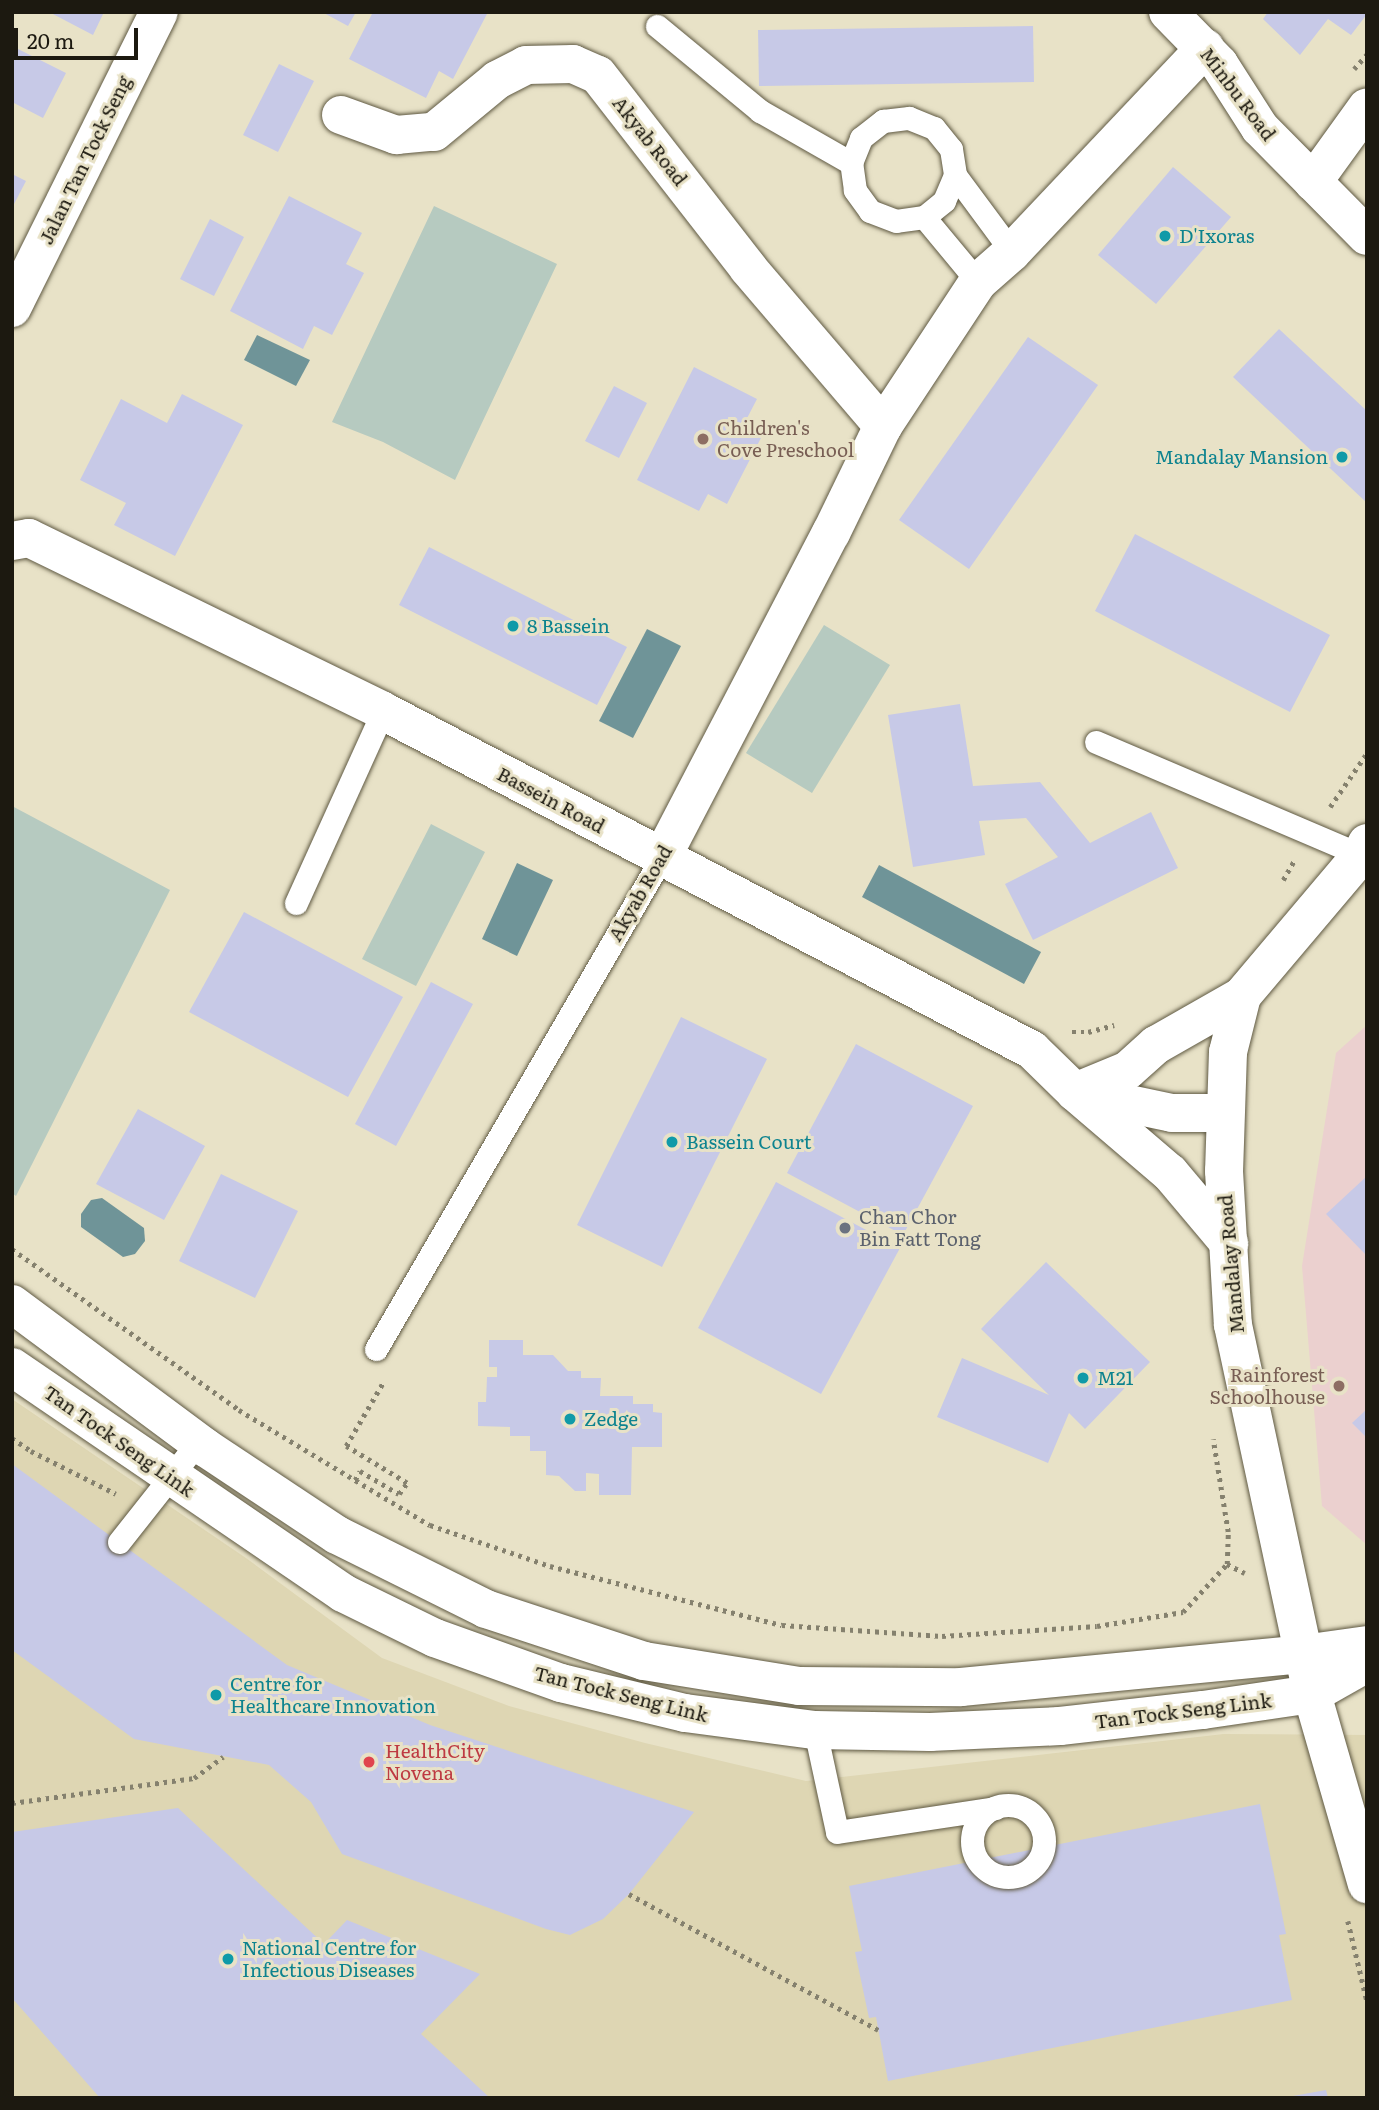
<!DOCTYPE html>
<html>
<head>
<meta charset="utf-8">
<style>
  body { margin:0 }
  #map { position:relative; width:1379px; height:2110px; overflow:hidden; background:#e8e2c7; font-family:Literata,serif }
  div>[style] { position:absolute }
  [style*='--x'] { left:calc(var(--x)*1px); top:calc(var(--y)*1px); width:calc(var(--w)*1px); rotate:calc(var(--a)*1deg) }
  .built>* { inset:0; background:#ded6b3 }
  .education>* { inset:0; background:#ebd0cf }
  .green>* { inset:0; background:#b6cac0 }
  .water>* { inset:0; background:#6f9498 }
  .building>* { inset:0; background:#c7c9e7 }
  .path>* { height:4.5px; margin-top:-2.25px; transform-origin:0; background:repeating-linear-gradient(90deg,#85816e 0 3.5px,transparent 0 8.5px) }
  .roads { filter:drop-shadow(0 0 2px #5f5942) drop-shadow(0 0 2px #5f5942) }
  .service>* { height:23px; margin:-11.5px; padding:0 11.5px; transform-origin:11.5px; border-radius:11.5px; background:#fff }
  .service>.ring { margin:-11.5px; padding:0; box-sizing:content-box; background:none; border:23px solid #fff; border-radius:50% }
  .minor>* { height:38px; margin:-19px; padding:0 19px; transform-origin:19px; border-radius:19px; background:#fff }
  .dots>* { width:19px; height:19px; translate:-50% -50%; box-sizing:border-box; border:4px solid #e8e2c7; border-radius:50% }
  span { translate:-50% -50%; white-space:nowrap; text-align:center; line-height:1.15; -webkit-text-stroke:6px #e8e2c7; paint-order:stroke }
  .street-label { font-size:19px; color:#1c1910 }
  .culture-label { font-size:19px; color:#0d838f }
  .left { translate:0 -50%; text-align:left }
  .right { translate:-100% -50%; text-align:right }
  .education-label { font-size:19px; color:#785e54 }
  .worship-label { font-size:19px; color:#5b616d }
  .health-label { font-size:19px; color:#be3a42 }
  .frame { position:absolute; inset:0; border:14px solid #1c1910; pointer-events:none }
  .scale { position:absolute; left:14px; top:28px; width:124px; height:32px; box-sizing:border-box; border:4px solid #1c1910; border-top:0; padding-left:9px; font-size:21px; line-height:24px; white-space:nowrap; color:#1c1910; -webkit-text-stroke:5px #e8e2c7; paint-order:stroke }
</style>
</head>
<body>
<div id="map">
  <div class="built">
    <i style="clip-path:polygon(12px 1399px,246px 1558px,382px 1658px,509px 1706px,645px 1743px,806px 1781px,1224px 1734px,1367px 1735px,1367px 2098px,12px 2098px)"></i>
  </div>
  <div class="education">
    <i style="clip-path:polygon(1367px 1025px,1367px 1545px,1322px 1506px,1302px 1266px,1336px 1053px)"></i>
  </div>
  <div class="green">
    <i style="clip-path:polygon(434px 206px,557px 264px,455px 480px,383px 442px,332px 422px)"></i>
    <i style="clip-path:polygon(824px 625px,890px 665px,812px 793px,746px 753px)"></i>
    <i style="clip-path:polygon(12px 806px,170px 890px,16px 1196px,12px 1193px)"></i>
    <i style="clip-path:polygon(431px 824px,485px 852px,416px 986px,362px 959px)"></i>
  </div>
  <div class="water">
    <i style="clip-path:polygon(257px 335px,310px 360px,296px 386px,244px 360px)"></i>
    <i style="clip-path:polygon(647px 629px,681px 646px,633px 738px,599px 721px)"></i>
    <i style="clip-path:polygon(517px 863px,553px 880px,517px 956px,482px 939px)"></i>
    <i style="clip-path:polygon(879px 865px,1041px 952px,1024px 984px,862px 897px)"></i>
    <i style="clip-path:polygon(102px 1198px,144px 1228px,145px 1241px,135px 1254px,123px 1257px,81px 1227px,81px 1214px,91px 1200px)"></i>
  </div>
  <div class="building">
    <i style="clip-path:polygon(49px 12px,104px 12px,93px 35px)"></i>
    <i style="clip-path:polygon(322px 12px,356px 12px,348px 26px)"></i>
    <i style="clip-path:polygon(373px 12px,488px 12px,453px 79px,439px 71px,426px 98px,349px 59px)"></i>
    <i style="clip-path:polygon(1268px 12px,1367px 12px,1367px 14px,1351px 35px,1328px 19px,1300px 55px,1263px 19px)"></i>
    <i style="clip-path:polygon(1033px 26px,1034px 82px,759px 86px,758px 30px)"></i>
    <i style="clip-path:polygon(12px 46px,66px 73px,43px 118px,12px 102px)"></i>
    <i style="clip-path:polygon(279px 64px,314px 81px,278px 152px,243px 135px)"></i>
    <i style="clip-path:polygon(1173px 167px,1231px 217px,1156px 304px,1098px 255px)"></i>
    <i style="clip-path:polygon(12px 174px,26px 181px,12px 208px)"></i>
    <i style="clip-path:polygon(289px 196px,362px 233px,346px 264px,364px 273px,332px 335px,314px 326px,303px 349px,230px 311px)"></i>
    <i style="clip-path:polygon(210px 219px,244px 237px,214px 296px,180px 279px)"></i>
    <i style="clip-path:polygon(1279px 329px,1367px 411px,1367px 503px,1233px 377px)"></i>
    <i style="clip-path:polygon(1028px 337px,1098px 385px,969px 569px,899px 520px)"></i>
    <i style="clip-path:polygon(694px 367px,757px 399px,744px 424px,763px 434px,727px 504px,708px 494px,699px 511px,637px 480px)"></i>
    <i style="clip-path:polygon(614px 386px,647px 403px,619px 458px,585px 441px)"></i>
    <i style="clip-path:polygon(182px 394px,243px 425px,175px 556px,114px 525px,126px 503px,80px 480px,121px 399px,167px 423px)"></i>
    <i style="clip-path:polygon(1135px 534px,1330px 635px,1290px 712px,1095px 611px)"></i>
    <i style="clip-path:polygon(429px 547px,627px 647px,597px 705px,399px 605px)"></i>
    <i style="clip-path:polygon(960px 704px,973px 786px,1040px 782px,1090px 843px,1151px 812px,1178px 868px,1033px 940px,1005px 884px,1058px 857px,1026px 818px,979px 821px,985px 855px,913px 867px,888px 715px)"></i>
    <i style="clip-path:polygon(244px 912px,403px 997px,348px 1097px,189px 1012px)"></i>
    <i style="clip-path:polygon(431px 982px,473px 1004px,396px 1146px,355px 1124px)"></i>
    <i style="clip-path:polygon(681px 1017px,767px 1059px,662px 1267px,577px 1225px)"></i>
    <i style="clip-path:polygon(856px 1044px,973px 1106px,903px 1235px,787px 1173px)"></i>
    <i style="clip-path:polygon(138px 1109px,205px 1146px,164px 1220px,96px 1184px)"></i>
    <i style="clip-path:polygon(221px 1174px,298px 1211px,255px 1298px,179px 1261px)"></i>
    <i style="clip-path:polygon(1367px 1176px,1367px 1256px,1326px 1214px)"></i>
    <i style="clip-path:polygon(776px 1182px,900px 1248px,821px 1394px,698px 1328px)"></i>
    <i style="clip-path:polygon(1046px 1262px,1150px 1362px,1085px 1429px,1069px 1413px,1048px 1463px,937px 1417px,962px 1358px,1049px 1395px,981px 1329px)"></i>
    <i style="clip-path:polygon(489px 1340px,523px 1340px,523px 1355px,553px 1355px,568px 1371px,581px 1371px,581px 1378px,601px 1378px,600px 1396px,633px 1396px,633px 1404px,653px 1404px,653px 1412px,662px 1413px,662px 1447px,632px 1447px,631px 1495px,599px 1495px,599px 1474px,586px 1473px,586px 1491px,575px 1491px,559px 1476px,546px 1475px,546px 1451px,530px 1451px,530px 1436px,510px 1436px,510px 1427px,478px 1426px,478px 1402px,486px 1402px,487px 1377px,497px 1377px,497px 1367px,489px 1367px)"></i>
    <i style="clip-path:polygon(1367px 1409px,1367px 1438px,1352px 1423px)"></i>
    <i style="clip-path:polygon(12px 1464px,287px 1665px,430px 1725px,694px 1812px,629px 1894px,603px 1919px,570px 1935px,546px 1929px,342px 1854px,311px 1802px,269px 1765px,134px 1739px,12px 1650px)"></i>
    <i style="clip-path:polygon(1260px 1804px,1286px 1934px,1279px 1935px,1292px 2000px,888px 2081px,876px 2017px,869px 2018px,855px 1952px,862px 1951px,849px 1886px)"></i>
    <i style="clip-path:polygon(178px 1808px,324px 1944px,347px 1920px,480px 1974px,421px 2034px,490px 2098px,100px 2098px,12px 1998px,12px 1832px)"></i>
    <i style="clip-path:polygon(1326px 2090px,1328px 2098px,1293px 2098px,1293px 2096px)"></i>
  </div>
  <div class="path">
    <i style="--x:1354;--y:69;--w:20;--a:-49"></i>
    <i style="--x:1330;--y:807;--w:65;--a:-55.6"></i>
    <i style="--x:1283;--y:880;--w:22;--a:-60"></i>
    <i style="--x:1072;--y:1032;--w:16;--a:0"></i>
    <i style="--x:1088;--y:1032;--w:27;--a:-15"></i>
    <i style="--x:12;--y:1249;--w:278;--a:35.3"></i>
    <i style="--x:239;--y:1410;--w:223;--a:31.1"></i>
    <i style="--x:430;--y:1525;--w:127;--a:18.9"></i>
    <i style="--x:550;--y:1566;--w:239;--a:14.3"></i>
    <i style="--x:782;--y:1625;--w:160;--a:3.9"></i>
    <i style="--x:942;--y:1636;--w:155;--a:-3.7"></i>
    <i style="--x:1097;--y:1626;--w:87;--a:-9.2"></i>
    <i style="--x:1183;--y:1612;--w:65;--a:-47.5"></i>
    <i style="--x:1227;--y:1564;--w:32;--a:-88"></i>
    <i style="--x:1228;--y:1532;--w:94;--a:-99.2"></i>
    <i style="--x:12;--y:1438;--w:23;--a:34"></i>
    <i style="--x:31;--y:1451;--w:95;--a:26.8"></i>
    <i style="--x:355;--y:1480;--w:10;--a:-61"></i>
    <i style="--x:360;--y:1471;--w:45;--a:30.5"></i>
    <i style="--x:399;--y:1494;--w:14;--a:-54"></i>
    <i style="--x:407;--y:1483;--w:71;--a:-148.8"></i>
    <i style="--x:346;--y:1446;--w:75;--a:-59.7"></i>
    <i style="--x:1227;--y:1564;--w:20;--a:27"></i>
    <i style="--x:12;--y:1803;--w:184;--a:-7.8"></i>
    <i style="--x:194;--y:1778;--w:36;--a:-36"></i>
    <i style="--x:629;--y:1894;--w:284;--a:28.6"></i>
    <i style="--x:1348;--y:1921;--w:82;--a:76.6"></i>
  </div>
  <div class="roads">
    <div class="service">
      <i style="--x:657;--y:26;--w:134;--a:39.5"></i>
      <i style="--x:760;--y:111;--w:105;--a:29.7"></i>
      <i style="--x:955;--y:175;--w:28;--a:113"></i>
      <i style="--x:944;--y:201;--w:26;--a:141"></i>
      <i style="--x:924;--y:217;--w:28;--a:172"></i>
      <i style="--x:896;--y:221;--w:28;--a:-159"></i>
      <i style="--x:870;--y:211;--w:26;--a:-126"></i>
      <i style="--x:855;--y:190;--w:27;--a:-98"></i>
      <i style="--x:851;--y:163;--w:27;--a:-68"></i>
      <i style="--x:861;--y:138;--w:28;--a:-38"></i>
      <i style="--x:883;--y:121;--w:26;--a:-7"></i>
      <i style="--x:909;--y:118;--w:27;--a:22"></i>
      <i style="--x:934;--y:128;--w:27;--a:51"></i>
      <i style="--x:951;--y:149;--w:26;--a:81"></i>
      <i style="--x:955;--y:175;--w:96;--a:53.5"></i>
      <i style="--x:924;--y:217;--w:85;--a:50.3"></i>
      <i style="--x:1096;--y:742;--w:288;--a:23.1"></i>
      <i style="--x:296;--y:903;--w:211;--a:-65.6"></i>
      <i style="--x:376;--y:1349;--w:567;--a:-59.82"></i>
      <i style="--x:119;--y:1542;--w:127;--a:-51.7"></i>
      <i style="--x:815;--y:1730;--w:104;--a:77.8"></i>
      <i style="--x:837;--y:1832;--w:160;--a:-8.6"></i>
      <i class="ring" style="left:972px;top:1805px;width:49px;height:49px"></i>
    </div>
    <div class="minor">
      <i style="--x:1168;--y:12;--w:73;--a:45.6"></i>
      <i style="--x:1219;--y:64;--w:76;--a:57.4"></i>
      <i style="--x:1260;--y:128;--w:152;--a:45.3"></i>
      <i style="--x:341;--y:115;--w:59;--a:20"></i>
      <i style="--x:396;--y:135;--w:38;--a:-5"></i>
      <i style="--x:434;--y:132;--w:82;--a:-39.5"></i>
      <i style="--x:497;--y:80;--w:33;--a:-27"></i>
      <i style="--x:526;--y:65;--w:47;--a:-1.2"></i>
      <i style="--x:573;--y:64;--w:27;--a:24"></i>
      <i style="--x:598;--y:75;--w:244;--a:52.1"></i>
      <i style="--x:748;--y:268;--w:208;--a:49.5"></i>
      <i style="--x:1313;--y:182;--w:92;--a:-54.2"></i>
      <i style="--x:12;--y:308;--w:330;--a:-63.6"></i>
      <i style="--x:12;--y:541;--w:17;--a:-10"></i>
      <i style="--x:29;--y:538;--w:394;--a:26"></i>
      <i style="--x:383;--y:711;--w:732;--a:27.58"></i>
      <i style="--x:1032;--y:1050;--w:60;--a:44.3"></i>
      <i style="--x:1075;--y:1092;--w:125;--a:40.5"></i>
      <i style="--x:1170;--y:1173;--w:92;--a:49.9"></i>
      <i style="--x:1367;--y:843;--w:13;--a:117"></i>
      <i style="--x:1361;--y:855;--w:185;--a:130.2"></i>
      <i style="--x:1242;--y:996;--w:58;--a:104"></i>
      <i style="--x:1228;--y:1052;--w:119;--a:91.9"></i>
      <i style="--x:1224;--y:1171;--w:154;--a:86.7"></i>
      <i style="--x:1233;--y:1325;--w:377;--a:77.9"></i>
      <i style="--x:1312;--y:1694;--w:198;--a:73.9"></i>
      <i style="--x:661;--y:859;--w:368;--a:-62.5"></i>
      <i style="--x:831;--y:533;--w:119;--a:-64.1"></i>
      <i style="--x:883;--y:426;--w:173;--a:-56.6"></i>
      <i style="--x:978;--y:282;--w:45;--a:-41.4"></i>
      <i style="--x:1012;--y:252;--w:281;--a:-46.6"></i>
      <i style="--x:1075;--y:1092;--w:57;--a:-22.5"></i>
      <i style="--x:1128;--y:1070;--w:38;--a:-42"></i>
      <i style="--x:1156;--y:1045;--w:99;--a:-29.7"></i>
      <i style="--x:1082;--y:1094;--w:92;--a:11.9"></i>
      <i style="--x:1172;--y:1113;--w:53;--a:0"></i>
      <i style="--x:12;--y:1304;--w:242;--a:36.6"></i>
      <i style="--x:206;--y:1448;--w:157;--a:33.6"></i>
      <i style="--x:337;--y:1535;--w:166;--a:26.4"></i>
      <i style="--x:486;--y:1609;--w:166;--a:18.2"></i>
      <i style="--x:644;--y:1661;--w:157;--a:9.2"></i>
      <i style="--x:799;--y:1686;--w:162;--a:0.4"></i>
      <i style="--x:961;--y:1687;--w:344;--a:-5.5"></i>
      <i style="--x:1303;--y:1654;--w:65;--a:-8"></i>
      <i style="--x:12;--y:1367;--w:401;--a:34.3"></i>
      <i style="--x:343;--y:1593;--w:102;--a:26.1"></i>
      <i style="--x:435;--y:1638;--w:134;--a:19.7"></i>
      <i style="--x:561;--y:1683;--w:128;--a:13.6"></i>
      <i style="--x:685;--y:1713;--w:131;--a:7.5"></i>
      <i style="--x:815;--y:1730;--w:115;--a:1"></i>
      <i style="--x:930;--y:1732;--w:130;--a:-2.6"></i>
      <i style="--x:1060;--y:1726;--w:144;--a:-6.4"></i>
      <i style="--x:1203;--y:1710;--w:110;--a:-8.4"></i>
      <i style="--x:1312;--y:1694;--w:63;--a:-29.4"></i>
    </div>
  </div>
  <div class="dots">
    <i style="left:1165px;top:236px;background:#0f9aa8"></i>
    <i style="left:703px;top:439px;background:#8d6e63"></i>
    <i style="left:1342px;top:457px;background:#0f9aa8"></i>
    <i style="left:513px;top:626px;background:#0f9aa8"></i>
    <i style="left:672px;top:1142px;background:#0f9aa8"></i>
    <i style="left:845px;top:1228px;background:#6b7280"></i>
    <i style="left:1083px;top:1378px;background:#0f9aa8"></i>
    <i style="left:1339px;top:1386px;background:#8d6e63"></i>
    <i style="left:570px;top:1419px;background:#0f9aa8"></i>
    <i style="left:216px;top:1695px;background:#0f9aa8"></i>
    <i style="left:369px;top:1762px;background:#e0444e"></i>
    <i style="left:228px;top:1959px;background:#0f9aa8"></i>
  </div>
  <div class="street-label">
    <span style="left:1238px;top:94px;rotate:53deg">Minbu Road</span>
    <span style="left:650px;top:141px;rotate:52deg">Akyab Road</span>
    <span style="left:85px;top:160px;rotate:-64deg">Jalan Tan Tock Seng</span>
    <span style="left:551px;top:800px;rotate:28deg">Bassein Road</span>
    <span style="left:640px;top:893px;rotate:-60deg">Akyab Road</span>
    <span style="left:1231px;top:1264px;rotate:-95deg">Mandalay Road</span>
    <span style="left:119px;top:1441px;rotate:35deg">Tan Tock Seng Link</span>
    <span style="left:621px;top:1694px;rotate:14deg">Tan Tock Seng Link</span>
    <span style="left:1183px;top:1711px;rotate:-7deg">Tan Tock Seng Link</span>
  </div>
  <div class="culture-label">
    <span class="left" style="left:1179px;top:236px">D'Ixoras</span>
    <span class="right" style="left:1328px;top:457px">Mandalay Mansion</span>
    <span class="left" style="left:527px;top:626px">8 Bassein</span>
    <span class="left" style="left:686px;top:1142px">Bassein Court</span>
    <span class="left" style="left:1097px;top:1378px">M21</span>
    <span class="left" style="left:584px;top:1419px">Zedge</span>
    <span class="left" style="left:230px;top:1695px">Centre for<br>Healthcare Innovation</span>
    <span class="left" style="left:242px;top:1959px">National Centre for<br>Infectious Diseases</span>
  </div>
  <div class="education-label">
    <span class="left" style="left:717px;top:439px">Children's<br>Cove Preschool</span>
    <span class="right" style="left:1325px;top:1386px">Rainforest<br>Schoolhouse</span>
  </div>
  <div class="worship-label">
    <span class="left" style="left:859px;top:1228px">Chan Chor<br>Bin Fatt Tong</span>
  </div>
  <div class="health-label">
    <span class="left" style="left:385px;top:1762px">HealthCity<br>Novena</span>
  </div>
  <div class="frame"></div>
  <div class="scale">20 m</div>
</div>
</body>
</html>
